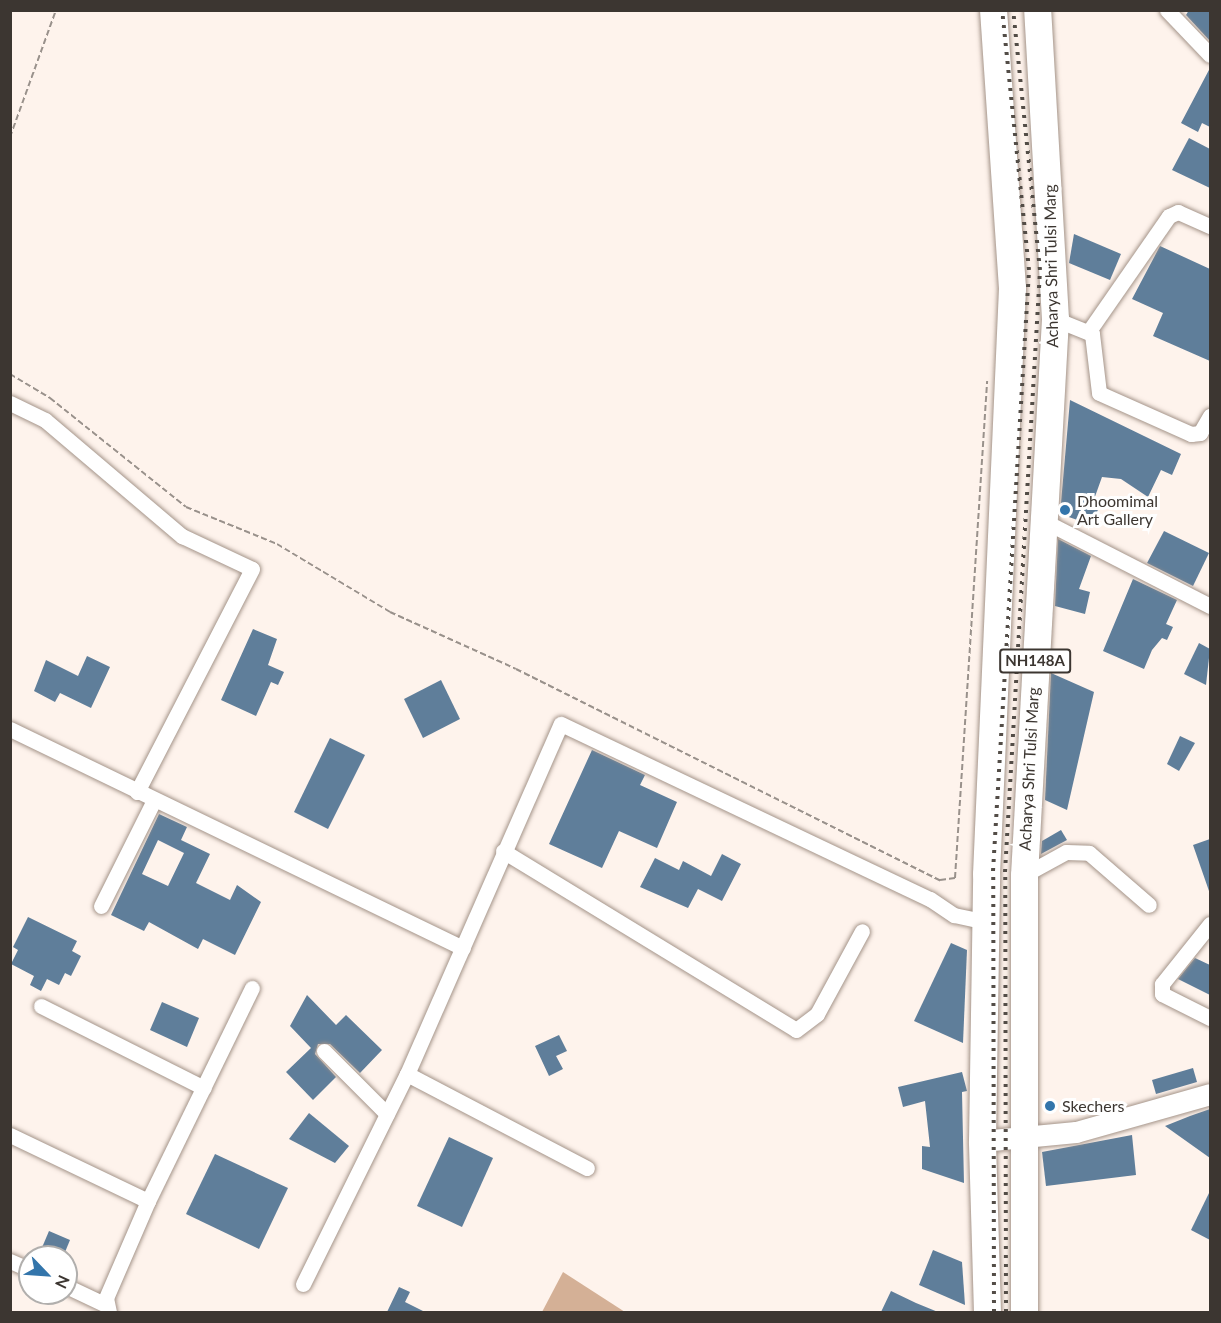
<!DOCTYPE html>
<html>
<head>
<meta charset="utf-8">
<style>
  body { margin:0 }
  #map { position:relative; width:1221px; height:1323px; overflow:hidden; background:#fef3ec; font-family:Lato,sans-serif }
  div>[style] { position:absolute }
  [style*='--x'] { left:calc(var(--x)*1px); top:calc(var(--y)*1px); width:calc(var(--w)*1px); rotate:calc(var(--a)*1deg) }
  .forest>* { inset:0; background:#d4b096 }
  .building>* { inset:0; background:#5f7e9a }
  .path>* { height:2px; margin-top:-1px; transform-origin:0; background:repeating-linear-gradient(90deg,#99918b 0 6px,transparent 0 9px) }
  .roads { filter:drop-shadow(0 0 2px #a49489) drop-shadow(0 0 2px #a49489) }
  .street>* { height:15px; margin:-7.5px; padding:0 7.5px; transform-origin:7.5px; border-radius:7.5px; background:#fff }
  .secondary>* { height:21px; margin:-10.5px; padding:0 10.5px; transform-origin:10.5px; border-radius:10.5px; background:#fff }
  .highway>* { height:27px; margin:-13.5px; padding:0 13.5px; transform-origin:13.5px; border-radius:13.5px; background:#fff }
  .rail>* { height:4px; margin-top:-2px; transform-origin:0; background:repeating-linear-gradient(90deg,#534d47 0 3px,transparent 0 9px) }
  .dots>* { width:16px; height:16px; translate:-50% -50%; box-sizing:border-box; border:3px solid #fff; border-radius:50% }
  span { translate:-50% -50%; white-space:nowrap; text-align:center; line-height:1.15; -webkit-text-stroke:6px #fff; paint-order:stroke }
  .shield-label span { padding:2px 4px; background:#fff; border:2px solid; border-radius:4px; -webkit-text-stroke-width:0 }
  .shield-label { font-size:15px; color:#3c3631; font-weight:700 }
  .street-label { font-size:16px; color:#3c3631 }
  .poi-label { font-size:16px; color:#3c3631 }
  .left { translate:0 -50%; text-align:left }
  .frame { position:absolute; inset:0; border:12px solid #3c3631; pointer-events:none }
  .north { position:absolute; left:18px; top:1245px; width:60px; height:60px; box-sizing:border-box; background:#fff; border:2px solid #b1afad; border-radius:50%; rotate:115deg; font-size:16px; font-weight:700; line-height:24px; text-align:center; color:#3c3631 }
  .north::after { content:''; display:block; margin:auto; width:21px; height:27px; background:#3375ab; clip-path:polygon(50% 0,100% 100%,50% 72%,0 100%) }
</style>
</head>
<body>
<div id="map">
  <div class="forest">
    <i style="clip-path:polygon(563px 1272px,625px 1312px,542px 1312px)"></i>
  </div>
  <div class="building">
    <i style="clip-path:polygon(1189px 10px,1210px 10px,1210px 41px,1186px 15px)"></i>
    <i style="clip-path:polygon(1210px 68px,1210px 127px,1202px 123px,1198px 132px,1181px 123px)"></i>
    <i style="clip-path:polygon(1189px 138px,1210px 149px,1210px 188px,1172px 170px)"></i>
    <i style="clip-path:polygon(1074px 234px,1121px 254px,1110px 280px,1069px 263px)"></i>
    <i style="clip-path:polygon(1160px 246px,1210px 269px,1210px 361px,1153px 336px,1163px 313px,1132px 299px)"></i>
    <i style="clip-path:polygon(1070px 400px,1181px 454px,1172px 475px,1161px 470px,1148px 497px,1121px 479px,1102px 477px,1092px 505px,1099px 507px,1092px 525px,1060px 514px)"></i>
    <i style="clip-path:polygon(1164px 531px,1209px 553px,1193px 586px,1147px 563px)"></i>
    <i style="clip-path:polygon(1058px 539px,1091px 556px,1079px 589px,1090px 592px,1085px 614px,1055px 606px)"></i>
    <i style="clip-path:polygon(1133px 579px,1177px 600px,1166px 624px,1173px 627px,1167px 640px,1162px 638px,1152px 650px,1144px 669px,1103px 651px)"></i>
    <i style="clip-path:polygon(253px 629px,277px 639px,268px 665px,284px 672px,278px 685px,271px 682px,256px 716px,221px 700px)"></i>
    <i style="clip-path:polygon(1199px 643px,1210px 649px,1206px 685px,1184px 674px)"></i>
    <i style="clip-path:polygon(87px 656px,110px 667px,91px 708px,60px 693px,55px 702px,34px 691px,46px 660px,78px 676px)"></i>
    <i style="clip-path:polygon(1051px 673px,1094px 692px,1067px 810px,1045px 800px)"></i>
    <i style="clip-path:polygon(441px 680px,460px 719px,423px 738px,404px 699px)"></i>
    <i style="clip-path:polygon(1180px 736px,1195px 743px,1179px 771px,1167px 764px)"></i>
    <i style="clip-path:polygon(330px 738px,365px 755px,328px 829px,294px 812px)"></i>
    <i style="clip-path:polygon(592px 750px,645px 775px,640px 785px,677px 802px,657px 848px,619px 831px,602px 868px,549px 844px)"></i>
    <i style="clip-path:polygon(evenodd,159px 814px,187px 827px,181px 840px,210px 854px,196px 883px,230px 900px,237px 885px,261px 902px,235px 955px,203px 939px,198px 949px,149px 922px,144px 931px,111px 915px,159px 814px,158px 840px,184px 853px,168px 886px,142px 874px,158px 840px)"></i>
    <i style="clip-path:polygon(1061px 830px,1067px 840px,1041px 854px,1042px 841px)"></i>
    <i style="clip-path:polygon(1210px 839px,1210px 891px,1209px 891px,1193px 845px)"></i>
    <i style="clip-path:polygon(722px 854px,741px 864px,722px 901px,698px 889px,688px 908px,640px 887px,655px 858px,679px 870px,683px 861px,711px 876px)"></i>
    <i style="clip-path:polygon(28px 917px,77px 941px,72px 951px,81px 956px,71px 976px,65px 973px,59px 985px,47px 979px,41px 991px,30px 985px,34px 976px,11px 964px,18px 950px,13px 947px)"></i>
    <i style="clip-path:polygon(951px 943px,967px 950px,963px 1043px,914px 1021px)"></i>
    <i style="clip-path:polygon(1195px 958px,1210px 965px,1210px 995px,1178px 979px)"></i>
    <i style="clip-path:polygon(307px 995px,336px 1025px,346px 1015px,382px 1050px,360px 1073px,330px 1044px,318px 1044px,315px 1054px,336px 1077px,313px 1100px,286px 1072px,311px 1048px,290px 1026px)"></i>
    <i style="clip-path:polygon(162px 1002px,199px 1018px,187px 1047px,150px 1030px)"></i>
    <i style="clip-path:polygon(559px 1035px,567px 1051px,556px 1056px,563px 1069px,549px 1076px,535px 1046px)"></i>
    <i style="clip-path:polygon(1193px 1068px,1197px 1082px,1156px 1094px,1152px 1080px)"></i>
    <i style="clip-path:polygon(962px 1072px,967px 1091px,962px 1092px,964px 1183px,922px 1169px,922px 1146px,930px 1147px,925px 1101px,903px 1107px,898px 1087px)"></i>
    <i style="clip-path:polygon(1210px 1109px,1210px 1158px,1165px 1126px,1190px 1116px)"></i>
    <i style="clip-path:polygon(309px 1113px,349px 1146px,335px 1163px,289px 1139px)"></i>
    <i style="clip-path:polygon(1132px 1135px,1136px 1175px,1046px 1186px,1042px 1152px)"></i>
    <i style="clip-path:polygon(449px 1137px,493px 1158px,462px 1227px,417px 1206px)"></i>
    <i style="clip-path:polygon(215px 1154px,288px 1188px,259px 1249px,186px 1214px)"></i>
    <i style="clip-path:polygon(1210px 1191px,1210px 1240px,1191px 1230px)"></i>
    <i style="clip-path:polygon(49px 1231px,70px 1240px,63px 1257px,38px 1257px)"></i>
    <i style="clip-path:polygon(933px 1250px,962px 1262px,965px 1305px,919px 1285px)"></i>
    <i style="clip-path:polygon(399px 1287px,410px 1292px,405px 1302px,425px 1312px,387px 1312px)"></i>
    <i style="clip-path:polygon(891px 1291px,916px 1303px,938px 1312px,881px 1312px)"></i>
  </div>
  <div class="path">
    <i style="--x:10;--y:137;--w:135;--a:-70.1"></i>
    <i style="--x:10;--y:374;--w:47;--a:31"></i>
    <i style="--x:50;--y:398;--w:174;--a:38.7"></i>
    <i style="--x:186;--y:507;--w:98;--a:22.1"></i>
    <i style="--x:277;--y:544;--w:132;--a:31"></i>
    <i style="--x:390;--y:612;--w:138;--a:24.3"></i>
    <i style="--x:516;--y:669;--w:474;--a:26.5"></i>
    <i style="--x:940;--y:880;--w:15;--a:-8"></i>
    <i style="--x:955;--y:878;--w:498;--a:-86.3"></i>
  </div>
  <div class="roads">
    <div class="street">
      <i style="--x:1167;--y:10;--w:62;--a:46.3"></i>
      <i style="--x:1055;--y:319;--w:40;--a:22"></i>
      <i style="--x:1092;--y:334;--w:59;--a:83.2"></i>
      <i style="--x:1099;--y:393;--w:101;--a:24"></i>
      <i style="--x:1191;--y:434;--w:9;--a:-6"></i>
      <i style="--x:1200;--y:433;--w:20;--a:-60"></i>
      <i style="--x:1089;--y:331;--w:140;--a:-55.2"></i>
      <i style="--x:1169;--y:216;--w:10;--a:-24"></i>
      <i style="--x:1178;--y:212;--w:35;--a:24"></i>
      <i style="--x:10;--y:403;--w:39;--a:26"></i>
      <i style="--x:45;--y:420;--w:180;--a:40.3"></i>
      <i style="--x:182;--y:536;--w:77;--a:25.2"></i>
      <i style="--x:252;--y:569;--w:251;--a:117.3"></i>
      <i style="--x:1042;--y:520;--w:189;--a:27.1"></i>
      <i style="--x:10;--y:729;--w:503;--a:25.8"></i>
      <i style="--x:503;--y:851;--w:343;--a:31.4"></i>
      <i style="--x:796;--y:1030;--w:26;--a:-37"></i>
      <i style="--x:817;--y:1014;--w:94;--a:-61.5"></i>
      <i style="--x:1024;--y:875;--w:48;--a:-28.7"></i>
      <i style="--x:1066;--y:852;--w:23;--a:2"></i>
      <i style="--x:1089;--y:853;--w:79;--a:40.9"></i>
      <i style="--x:101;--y:906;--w:119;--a:-63.4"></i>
      <i style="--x:1210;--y:924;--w:77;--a:128.7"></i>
      <i style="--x:1162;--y:984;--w:10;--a:90"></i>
      <i style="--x:1162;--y:994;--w:54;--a:26.6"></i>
      <i style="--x:41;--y:1006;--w:182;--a:26.7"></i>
      <i style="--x:324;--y:1051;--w:89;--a:45"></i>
      <i style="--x:407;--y:1074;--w:203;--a:27.6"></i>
      <i style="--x:10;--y:1135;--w:153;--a:25.6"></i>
      <i style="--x:10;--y:1261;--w:22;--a:24"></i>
      <i style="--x:303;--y:1284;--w:234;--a:-63.7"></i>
      <i style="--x:407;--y:1074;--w:382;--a:-66.3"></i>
      <i style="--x:561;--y:724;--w:408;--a:25.4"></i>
      <i style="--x:930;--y:899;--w:29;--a:34"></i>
      <i style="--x:954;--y:915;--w:34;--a:12"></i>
      <i style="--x:66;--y:1286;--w:42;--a:25.3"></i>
      <i style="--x:109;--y:1312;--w:14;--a:-102"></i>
      <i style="--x:106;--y:1298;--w:106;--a:-66.6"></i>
      <i style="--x:148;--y:1201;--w:237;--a:-64"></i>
    </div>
    <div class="secondary">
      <i style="--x:982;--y:1141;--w:94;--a:-5.5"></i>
      <i style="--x:1076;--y:1132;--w:139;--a:-15.8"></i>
    </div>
    <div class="highway">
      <i style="--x:987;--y:1312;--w:171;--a:-91.7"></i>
      <i style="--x:982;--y:1141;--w:267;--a:-89.1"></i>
      <i style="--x:986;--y:874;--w:587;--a:-87.46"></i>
      <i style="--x:1012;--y:288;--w:279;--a:-93.9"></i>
      <i style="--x:1024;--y:1312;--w:437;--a:-90"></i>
      <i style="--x:1024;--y:875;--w:557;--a:-86.81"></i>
      <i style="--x:1055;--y:319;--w:310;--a:-93.3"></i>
    </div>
  </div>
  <div class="rail">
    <i style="--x:994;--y:1312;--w:441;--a:-90.1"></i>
    <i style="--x:993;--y:871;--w:602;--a:-86.57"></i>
    <i style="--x:1029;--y:270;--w:261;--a:-95.9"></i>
    <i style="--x:1006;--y:1312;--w:440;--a:-90.1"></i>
    <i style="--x:1005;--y:872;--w:603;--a:-86.67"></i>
    <i style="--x:1040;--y:270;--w:261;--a:-95.9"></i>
  </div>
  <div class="dots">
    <i style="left:1065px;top:510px;background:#3375ab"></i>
    <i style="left:1050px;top:1106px;background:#3375ab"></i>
  </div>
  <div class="shield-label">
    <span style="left:1035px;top:661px">NH148A</span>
  </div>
  <div class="street-label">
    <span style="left:1051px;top:266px;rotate:-91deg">Acharya Shri Tulsi Marg</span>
    <span style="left:1029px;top:769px;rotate:-87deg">Acharya Shri Tulsi Marg</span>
  </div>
  <div class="poi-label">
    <span class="left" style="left:1077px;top:510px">Dhoomimal<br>Art Gallery</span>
    <span class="left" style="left:1062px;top:1106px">Skechers</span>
  </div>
  <div class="frame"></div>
  <div class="north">N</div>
</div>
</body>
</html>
